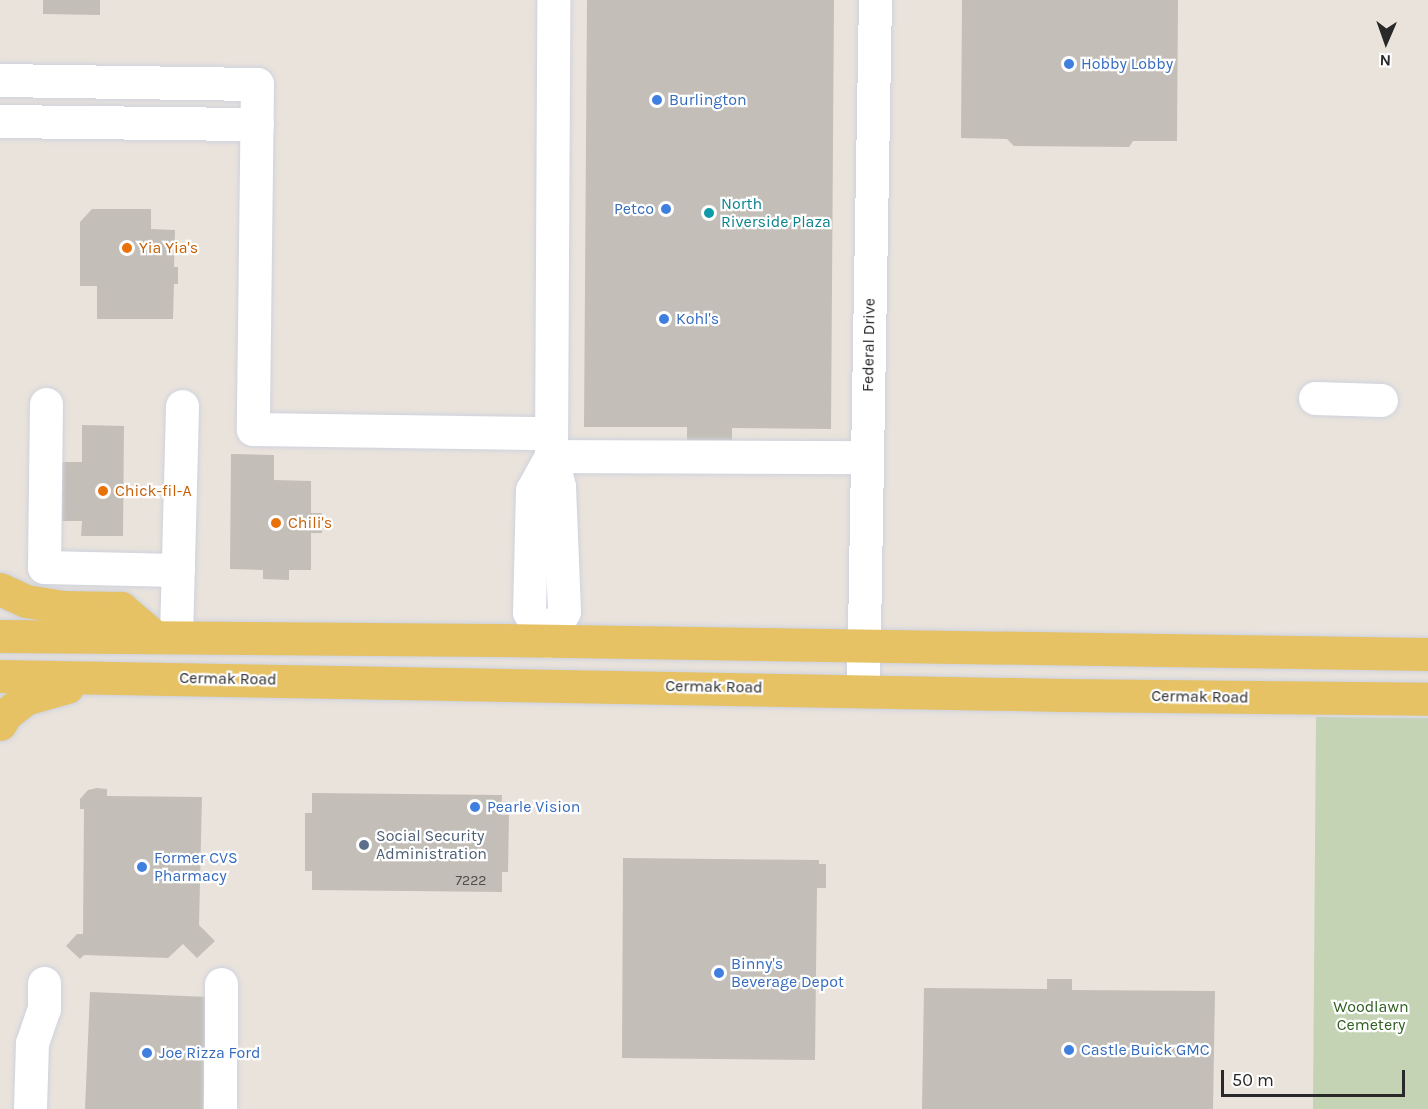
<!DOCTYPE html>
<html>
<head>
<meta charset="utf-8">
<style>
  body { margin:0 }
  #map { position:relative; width:1428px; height:1109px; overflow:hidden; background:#eae3dc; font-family:Karla,sans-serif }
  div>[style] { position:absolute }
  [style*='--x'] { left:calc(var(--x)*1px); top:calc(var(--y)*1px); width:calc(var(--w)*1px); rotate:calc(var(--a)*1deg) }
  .cemetery>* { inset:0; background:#c4d3b4 }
  .building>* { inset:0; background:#c3beb7 }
  .roads { filter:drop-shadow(0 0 2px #ced2dd) drop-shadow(0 0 2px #ced2dd) }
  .minor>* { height:33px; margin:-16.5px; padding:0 16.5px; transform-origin:16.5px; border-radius:16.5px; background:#fff }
  .major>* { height:33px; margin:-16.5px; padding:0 16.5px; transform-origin:16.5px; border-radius:16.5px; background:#e6c265 }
  .dots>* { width:16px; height:16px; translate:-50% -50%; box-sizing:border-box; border:3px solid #fff; border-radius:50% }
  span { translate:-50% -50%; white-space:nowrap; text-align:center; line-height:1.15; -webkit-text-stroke:4.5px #fff; paint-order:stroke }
  .number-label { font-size:14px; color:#504e4c }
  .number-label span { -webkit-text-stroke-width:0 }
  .shop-label { font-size:16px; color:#366cbe }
  .left { translate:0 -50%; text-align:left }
  .right { translate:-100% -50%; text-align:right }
  .culture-label { font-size:16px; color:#0d838f }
  .food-label { font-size:16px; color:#c56008 }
  .street-label { font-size:16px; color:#292929 }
  .service-label { font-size:16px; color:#4e5e75 }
  .park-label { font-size:16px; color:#2f601f }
  .north { position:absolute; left:1356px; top:12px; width:60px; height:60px; -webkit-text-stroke:4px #fff; paint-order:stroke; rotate:182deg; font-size:16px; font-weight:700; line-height:24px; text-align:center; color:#292929 }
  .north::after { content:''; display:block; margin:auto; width:21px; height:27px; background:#292929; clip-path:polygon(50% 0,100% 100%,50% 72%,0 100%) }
  .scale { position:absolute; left:1221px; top:1070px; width:184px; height:27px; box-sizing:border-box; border:3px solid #292929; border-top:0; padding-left:8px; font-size:18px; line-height:21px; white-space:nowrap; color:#292929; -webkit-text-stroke:4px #fff; paint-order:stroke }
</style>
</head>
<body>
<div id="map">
  <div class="cemetery">
    <i style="clip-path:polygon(1316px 717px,1428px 718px,1428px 1109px,1313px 1109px)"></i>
  </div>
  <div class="building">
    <i style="clip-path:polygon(43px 0,100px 0,100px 15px,43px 14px)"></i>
    <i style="clip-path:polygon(587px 0,834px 0,831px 429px,732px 428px,732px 440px,687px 440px,687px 427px,584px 427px)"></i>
    <i style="clip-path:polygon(962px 0,1178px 0,1177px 141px,1133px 141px,1129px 147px,1014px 146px,1007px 139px,961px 138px)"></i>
    <i style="clip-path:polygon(92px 209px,151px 209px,151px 229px,175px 230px,174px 267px,178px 267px,178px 284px,174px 284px,173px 319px,97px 319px,97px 286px,80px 286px,80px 222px)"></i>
    <i style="clip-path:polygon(82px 425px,124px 426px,123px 536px,81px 536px,82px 521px,49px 521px,49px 462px,82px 462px)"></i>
    <i style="clip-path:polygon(231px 454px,274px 455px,274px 480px,311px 481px,311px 513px,322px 513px,322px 533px,311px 533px,311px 570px,289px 570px,289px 580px,263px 579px,263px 570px,230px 569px)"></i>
    <i style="clip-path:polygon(97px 788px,107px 789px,107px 796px,202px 797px,199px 925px,215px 941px,197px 958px,183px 944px,168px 958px,84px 955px,80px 959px,66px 946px,77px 934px,83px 934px,84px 809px,80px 809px,80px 799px,88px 790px)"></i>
    <i style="clip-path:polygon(312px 793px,502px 795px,501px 815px,509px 815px,508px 872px,502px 872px,502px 892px,312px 890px,312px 871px,305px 871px,305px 813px,312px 813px)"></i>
    <i style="clip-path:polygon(623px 858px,819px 860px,819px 864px,826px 864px,826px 888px,817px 888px,815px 1060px,622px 1058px)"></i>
    <i style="clip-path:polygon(1047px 979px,1072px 979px,1072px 990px,1215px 991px,1213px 1109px,922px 1109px,924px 988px,1047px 989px)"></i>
    <i style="clip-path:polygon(90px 992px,208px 997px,203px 1109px,85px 1109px)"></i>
  </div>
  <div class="roads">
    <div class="minor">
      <i style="--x:0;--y:80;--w:257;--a:0.9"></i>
      <i style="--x:257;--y:84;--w:345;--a:90.7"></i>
      <i style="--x:253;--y:429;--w:298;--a:0.8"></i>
      <i style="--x:0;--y:121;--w:257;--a:0.7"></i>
      <i style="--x:1315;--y:398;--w:66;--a:1.7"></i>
      <i style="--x:46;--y:404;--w:163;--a:90.7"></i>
      <i style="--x:44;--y:567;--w:134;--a:1.3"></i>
      <i style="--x:551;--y:456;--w:39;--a:119"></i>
      <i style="--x:532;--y:490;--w:122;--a:91.4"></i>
      <i style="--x:529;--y:612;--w:34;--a:58"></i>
      <i style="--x:547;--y:641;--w:34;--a:-60"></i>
      <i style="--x:564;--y:611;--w:125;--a:-92.3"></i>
      <i style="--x:559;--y:486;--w:31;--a:-105"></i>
      <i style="--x:551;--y:456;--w:456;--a:-89.7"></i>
      <i style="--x:551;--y:456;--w:316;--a:0.2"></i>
      <i style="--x:176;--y:637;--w:231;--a:-88.5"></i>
      <i style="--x:863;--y:691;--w:691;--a:-89.01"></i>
      <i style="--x:30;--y:1109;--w:66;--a:-88.3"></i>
      <i style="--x:32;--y:1043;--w:36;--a:-71"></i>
      <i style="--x:44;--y:1009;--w:26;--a:-90"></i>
      <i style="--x:220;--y:1109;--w:125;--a:-89.5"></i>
    </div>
    <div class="major">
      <i style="--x:0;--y:589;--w:29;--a:25"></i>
      <i style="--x:26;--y:601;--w:38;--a:9"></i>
      <i style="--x:64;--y:607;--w:57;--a:1"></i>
      <i style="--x:121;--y:608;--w:43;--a:40.3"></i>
      <i style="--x:0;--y:636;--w:501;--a:0.46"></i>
      <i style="--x:501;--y:640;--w:927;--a:0.87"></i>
      <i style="--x:0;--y:676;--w:1063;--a:1.02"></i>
      <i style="--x:1063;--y:695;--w:365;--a:0.6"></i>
      <i style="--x:0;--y:724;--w:12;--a:-59"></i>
      <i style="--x:6;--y:714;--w:24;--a:-38"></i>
      <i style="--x:25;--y:699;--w:44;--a:-15.9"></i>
    </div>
  </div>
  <div class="dots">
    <i style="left:1069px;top:64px;background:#3f7fe0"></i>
    <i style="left:657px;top:100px;background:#3f7fe0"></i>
    <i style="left:666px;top:209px;background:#3f7fe0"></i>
    <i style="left:709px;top:213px;background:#0f9aa8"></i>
    <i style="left:127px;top:248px;background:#e8710a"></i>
    <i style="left:664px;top:319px;background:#3f7fe0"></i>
    <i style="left:103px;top:491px;background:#e8710a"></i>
    <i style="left:276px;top:523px;background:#e8710a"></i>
    <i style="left:475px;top:807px;background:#3f7fe0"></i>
    <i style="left:364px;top:845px;background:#5c6f8a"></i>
    <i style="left:142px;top:867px;background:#3f7fe0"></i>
    <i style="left:719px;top:973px;background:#3f7fe0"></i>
    <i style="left:1069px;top:1050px;background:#3f7fe0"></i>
    <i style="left:147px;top:1053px;background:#3f7fe0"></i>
  </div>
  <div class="number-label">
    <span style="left:471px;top:881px">7222</span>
  </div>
  <div class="shop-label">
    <span class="left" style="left:1081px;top:64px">Hobby Lobby</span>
    <span class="left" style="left:669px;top:100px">Burlington</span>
    <span class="right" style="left:654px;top:209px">Petco</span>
    <span class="left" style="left:676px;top:319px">Kohl's</span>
    <span class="left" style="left:487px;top:807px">Pearle Vision</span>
    <span class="left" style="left:154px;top:867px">Former CVS<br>Pharmacy</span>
    <span class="left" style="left:731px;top:973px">Binny's<br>Beverage Depot</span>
    <span class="left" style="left:1081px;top:1050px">Castle Buick GMC</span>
    <span class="left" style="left:159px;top:1053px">Joe Rizza Ford</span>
  </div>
  <div class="culture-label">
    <span class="left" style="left:721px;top:213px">North<br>Riverside Plaza</span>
  </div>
  <div class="food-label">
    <span class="left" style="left:139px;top:248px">Yia Yia's</span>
    <span class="left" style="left:115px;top:491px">Chick-fil-A</span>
    <span class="left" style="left:288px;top:523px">Chili's</span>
  </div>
  <div class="street-label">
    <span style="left:869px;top:345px;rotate:-89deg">Federal Drive</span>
    <span style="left:228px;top:679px;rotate:1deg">Cermak Road</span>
    <span style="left:714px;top:687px;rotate:1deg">Cermak Road</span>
    <span style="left:1200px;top:697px;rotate:1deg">Cermak Road</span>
  </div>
  <div class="service-label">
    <span class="left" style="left:376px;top:845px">Social Security<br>Administration</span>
  </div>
  <div class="park-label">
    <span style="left:1371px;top:1016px">Woodlawn<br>Cemetery</span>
  </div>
  <div class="north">N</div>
  <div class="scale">50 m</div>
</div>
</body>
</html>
